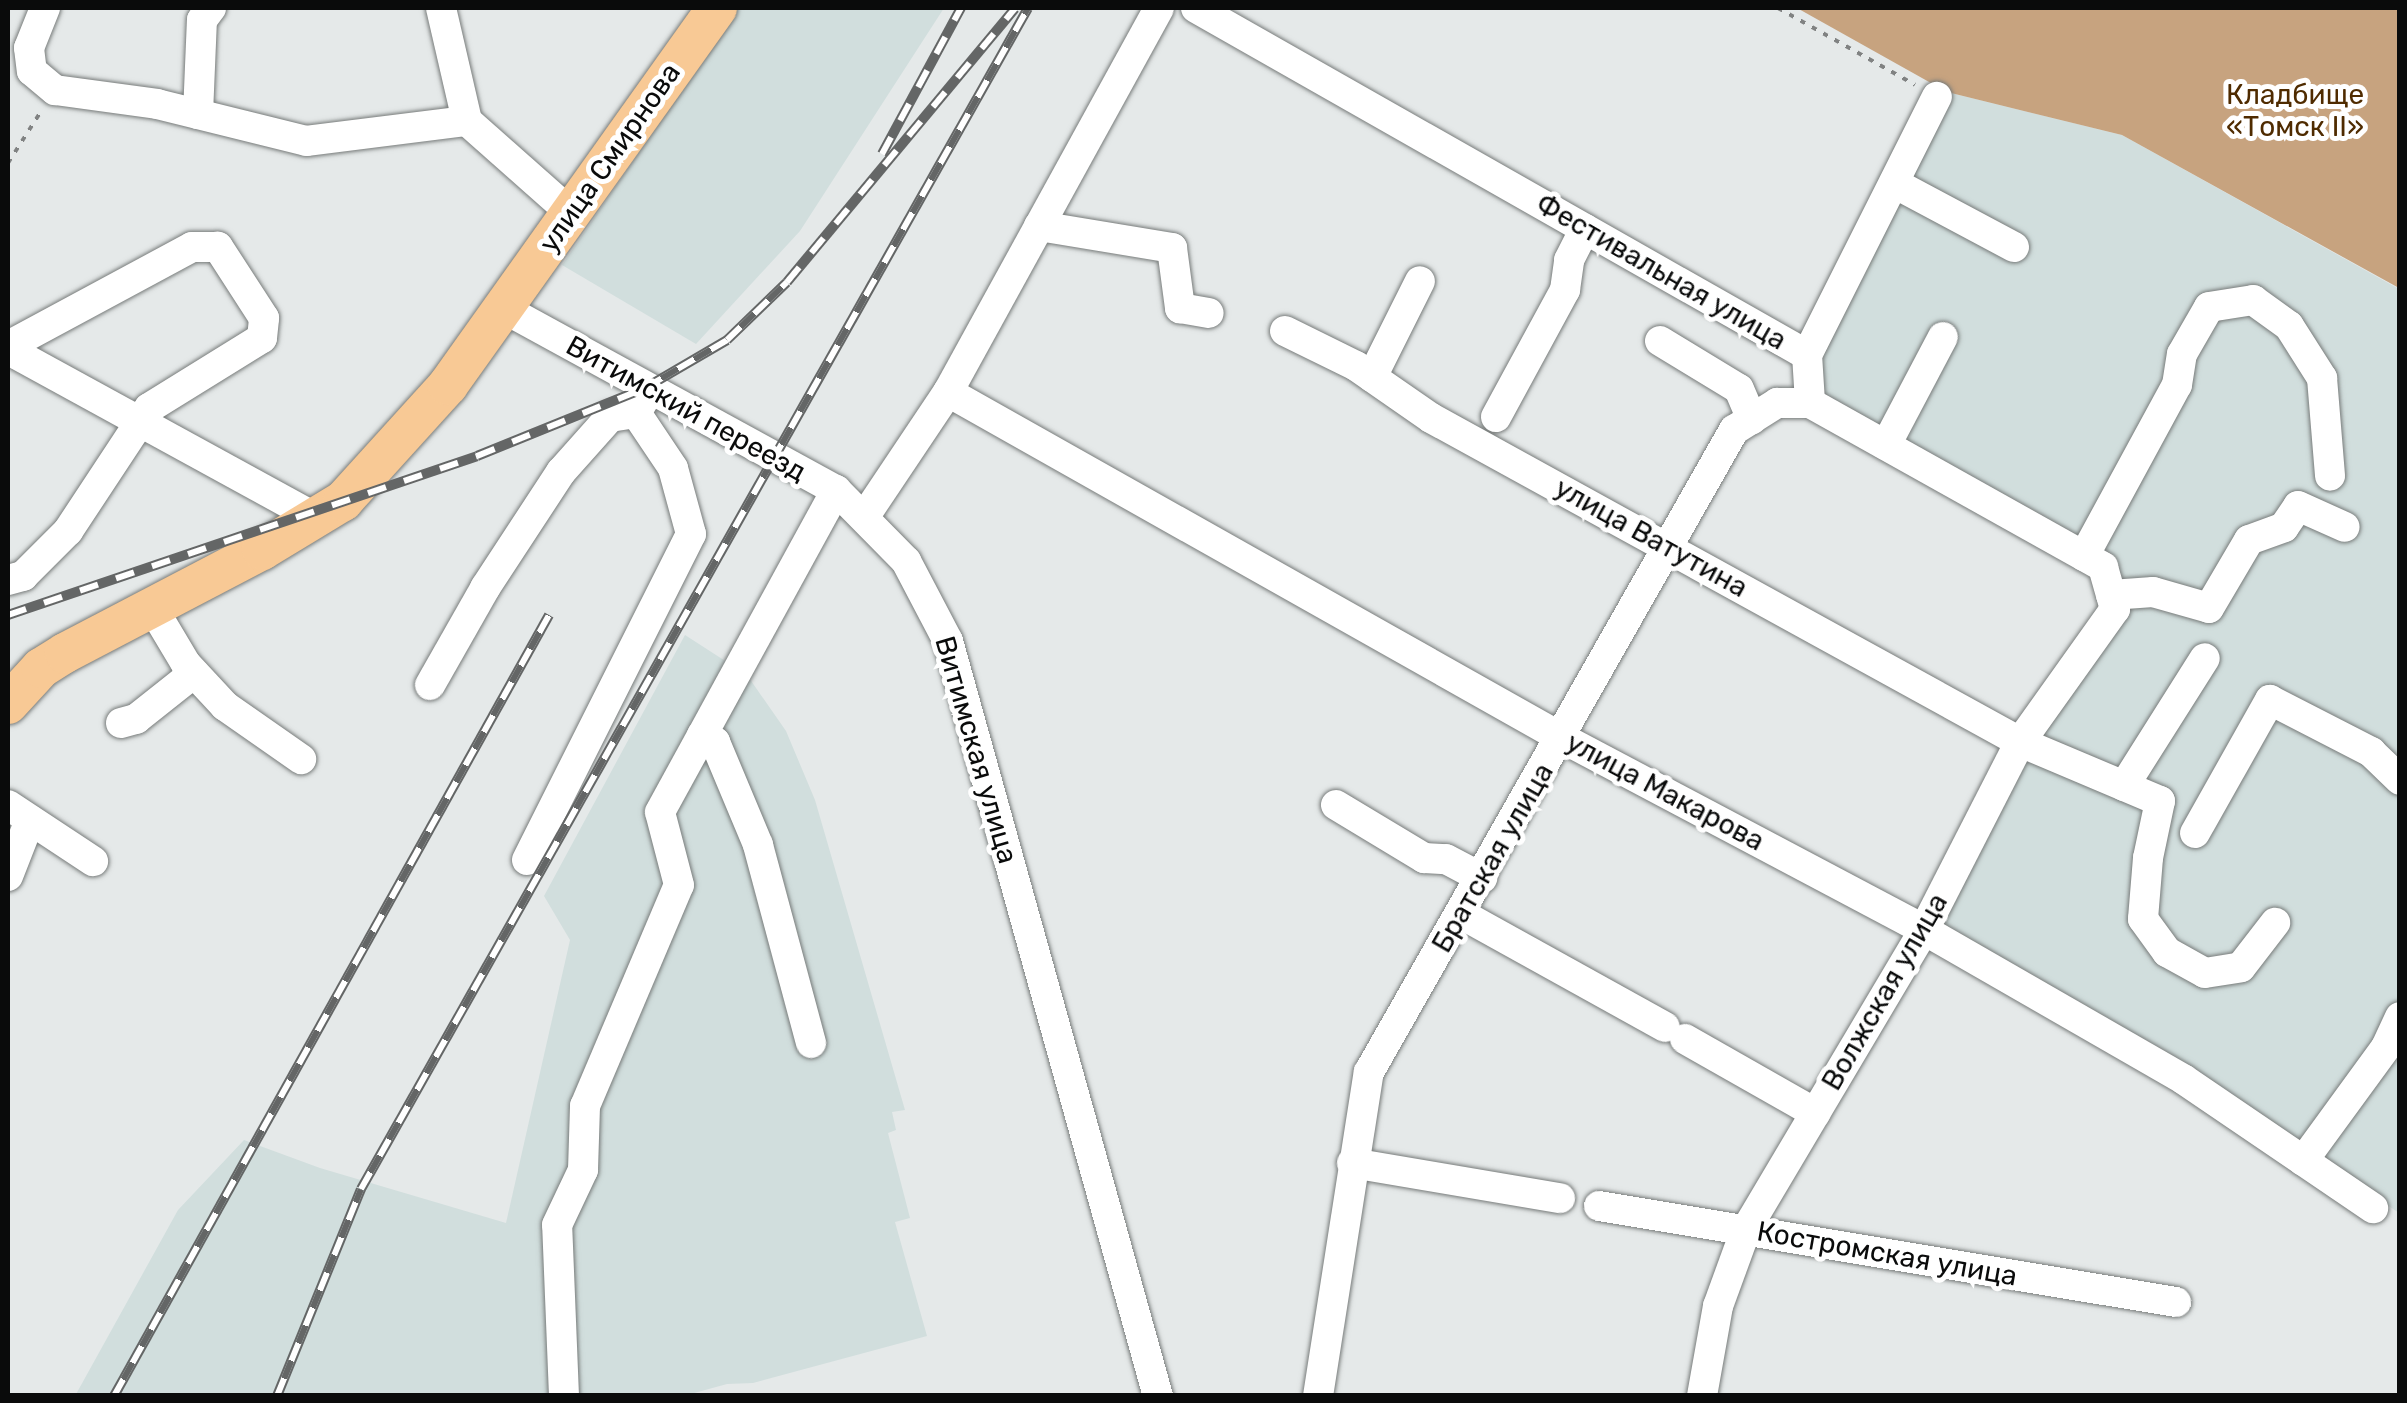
<!DOCTYPE html>
<html>
<head>
<meta charset="utf-8">
<style>
  body { margin:0 }
  #map { position:relative; width:2407px; height:1403px; overflow:hidden; background:#e5e9e9; font-family:Rubik,sans-serif }
  div>[style] { position:absolute }
  [style*='--x'] { left:calc(var(--x)*1px); top:calc(var(--y)*1px); width:calc(var(--w)*1px); rotate:calc(var(--a)*1deg) }
  .built>* { inset:0; background:#d1dedd }
  .forest>* { inset:0; background:#c7a37f }
  .path>* { height:4px; margin-top:-2px; transform-origin:0; background:repeating-linear-gradient(90deg,#808282 0 5px,transparent 0 13px) }
  .roads { filter:drop-shadow(0 0 2px #777b7a) drop-shadow(0 0 2px #777b7a) }
  .minor>* { height:30px; margin:-15px; padding:0 15px; transform-origin:15px; border-radius:15px; background:#fff }
  .major>* { height:40px; margin:-20px; padding:0 20px; transform-origin:20px; border-radius:20px; background:#f8c995 }
  .rail>* { height:10px; margin-top:-5px; transform-origin:0; background:repeating-linear-gradient(90deg,#fff 0 19px,#646666 0 38px); box-sizing:border-box; border-block:2px solid #646666 }
  span { translate:-50% -50%; white-space:nowrap; text-align:center; line-height:1.15; -webkit-text-stroke:10px #fff; paint-order:stroke }
  .park-label { font-size:28px; color:#4f2b00 }
  .street-label { font-size:28px; color:#0a0b0b }
  .frame { position:absolute; inset:0; border:10px solid #0a0b0b; pointer-events:none }
</style>
</head>
<body>
<div id="map">
  <div class="built">
    <i style="clip-path:polygon(738px 8px,944px 8px,800px 231px,696px 344px,562px 265px)"></i>
    <i style="clip-path:polygon(1947px 92px,2122px 135px,2399px 289px,2399px 1213px,2188px 1069px,1937px 926px,2029px 749px,2123px 608px,2109px 561px,1827px 399px,1815px 355px)"></i>
    <i style="clip-path:polygon(685px 635px,747px 675px,786px 731px,815px 800px,905px 1110px,892px 1112px,896px 1130px,888px 1133px,910px 1218px,895px 1222px,927px 1336px,753px 1383px,727px 1384px,687px 1395px,75px 1396px,178px 1210px,244px 1140px,320px 1168px,506px 1223px,570px 940px,544px 896px)"></i>
  </div>
  <div class="forest">
    <i style="clip-path:polygon(1797px 8px,2399px 8px,2399px 288px,2122px 135px,1947px 92px)"></i>
  </div>
  <div class="path">
    <i style="--x:1778;--y:8;--w:157;--a:29.3"></i>
    <i style="--x:8;--y:163;--w:59;--a:-57.4"></i>
  </div>
  <div class="roads">
    <div class="minor">
      <i style="--x:45;--y:8;--w:43;--a:111.8"></i>
      <i style="--x:29;--y:48;--w:23;--a:83"></i>
      <i style="--x:32;--y:71;--w:30;--a:40"></i>
      <i style="--x:55;--y:90;--w:103;--a:7.8"></i>
      <i style="--x:157;--y:104;--w:154;--a:13.9"></i>
      <i style="--x:306;--y:141;--w:162;--a:-7.1"></i>
      <i style="--x:441;--y:8;--w:116;--a:77"></i>
      <i style="--x:467;--y:121;--w:140;--a:41.5"></i>
      <i style="--x:1196;--y:8;--w:703;--a:29.59"></i>
      <i style="--x:1807;--y:355;--w:48;--a:86.4"></i>
      <i style="--x:1810;--y:403;--w:336;--a:29.2"></i>
      <i style="--x:2103;--y:567;--w:44;--a:74.1"></i>
      <i style="--x:2115;--y:609;--w:163;--a:125.5"></i>
      <i style="--x:2020;--y:742;--w:211;--a:117.1"></i>
      <i style="--x:1924;--y:930;--w:351;--a:120.7"></i>
      <i style="--x:1745;--y:1232;--w:79;--a:110"></i>
      <i style="--x:1718;--y:1306;--w:91;--a:100.1"></i>
      <i style="--x:198;--y:114;--w:94;--a:-87.6"></i>
      <i style="--x:202;--y:20;--w:15;--a:-53"></i>
      <i style="--x:1894;--y:183;--w:136;--a:28.1"></i>
      <i style="--x:1039;--y:226;--w:135;--a:9.4"></i>
      <i style="--x:1172;--y:248;--w:61;--a:82.4"></i>
      <i style="--x:1180;--y:308;--w:29;--a:10"></i>
      <i style="--x:503;--y:308;--w:379;--a:28.7"></i>
      <i style="--x:836;--y:490;--w:100;--a:45.4"></i>
      <i style="--x:906;--y:561;--w:90;--a:62.3"></i>
      <i style="--x:948;--y:641;--w:784;--a:74.46"></i>
      <i style="--x:1285;--y:331;--w:79;--a:26.2"></i>
      <i style="--x:1356;--y:366;--w:91;--a:34.7"></i>
      <i style="--x:1431;--y:418;--w:672;--a:28.81"></i>
      <i style="--x:2020;--y:742;--w:152;--a:22.9"></i>
      <i style="--x:2160;--y:801;--w:58;--a:101.9"></i>
      <i style="--x:2148;--y:858;--w:61;--a:94.7"></i>
      <i style="--x:2143;--y:919;--w:41;--a:54"></i>
      <i style="--x:2167;--y:952;--w:43;--a:28.9"></i>
      <i style="--x:2205;--y:973;--w:36;--a:-9"></i>
      <i style="--x:2241;--y:967;--w:56;--a:-52.3"></i>
      <i style="--x:1660;--y:341;--w:92;--a:31.3"></i>
      <i style="--x:1739;--y:389;--w:33;--a:67"></i>
      <i style="--x:18;--y:355;--w:328;--a:28.7"></i>
      <i style="--x:306;--y:513;--w:14;--a:8"></i>
      <i style="--x:1807;--y:355;--w:289;--a:-63.3"></i>
      <i style="--x:1372;--y:377;--w:107;--a:-63.4"></i>
      <i style="--x:948;--y:392;--w:705;--a:29.4"></i>
      <i style="--x:1562;--y:738;--w:410;--a:27.9"></i>
      <i style="--x:1924;--y:930;--w:299;--a:29.9"></i>
      <i style="--x:2183;--y:1079;--w:230;--a:34.2"></i>
      <i style="--x:1496;--y:417;--w:145;--a:-61.5"></i>
      <i style="--x:1565;--y:290;--w:30;--a:-82"></i>
      <i style="--x:1569;--y:260;--w:35;--a:-63"></i>
      <i style="--x:1886;--y:445;--w:122;--a:-62.2"></i>
      <i style="--x:865;--y:516;--w:149;--a:-56.2"></i>
      <i style="--x:948;--y:392;--w:438;--a:-61.2"></i>
      <i style="--x:2084;--y:556;--w:195;--a:-61.5"></i>
      <i style="--x:2177;--y:385;--w:31;--a:-81"></i>
      <i style="--x:2182;--y:354;--w:54;--a:-60.1"></i>
      <i style="--x:2209;--y:307;--w:45;--a:-9"></i>
      <i style="--x:2253;--y:300;--w:44;--a:35.8"></i>
      <i style="--x:2289;--y:326;--w:62;--a:57.6"></i>
      <i style="--x:2322;--y:378;--w:98;--a:85.3"></i>
      <i style="--x:8;--y:580;--w:16;--a:-15"></i>
      <i style="--x:23;--y:576;--w:64;--a:-45"></i>
      <i style="--x:68;--y:531;--w:147;--a:-56.6"></i>
      <i style="--x:149;--y:408;--w:133;--a:-31.8"></i>
      <i style="--x:262;--y:338;--w:20;--a:-84"></i>
      <i style="--x:264;--y:318;--w:85;--a:-122.9"></i>
      <i style="--x:218;--y:247;--w:26;--a:180"></i>
      <i style="--x:192;--y:247;--w:204;--a:151.7"></i>
      <i style="--x:2111;--y:595;--w:42;--a:-4.1"></i>
      <i style="--x:2153;--y:592;--w:58;--a:15.9"></i>
      <i style="--x:2209;--y:608;--w:79;--a:-59.5"></i>
      <i style="--x:2249;--y:540;--w:37;--a:-20"></i>
      <i style="--x:2284;--y:527;--w:25;--a:-56"></i>
      <i style="--x:2298;--y:506;--w:51;--a:24.1"></i>
      <i style="--x:152;--y:607;--w:66;--a:59.2"></i>
      <i style="--x:186;--y:664;--w:57;--a:47.1"></i>
      <i style="--x:225;--y:706;--w:93;--a:34.9"></i>
      <i style="--x:430;--y:685;--w:112;--a:-60.4"></i>
      <i style="--x:485;--y:588;--w:139;--a:-56.8"></i>
      <i style="--x:561;--y:472;--w:74;--a:-48.3"></i>
      <i style="--x:610;--y:417;--w:26;--a:-9"></i>
      <i style="--x:121;--y:723;--w:16;--a:-15"></i>
      <i style="--x:136;--y:719;--w:74;--a:-38.4"></i>
      <i style="--x:702;--y:735;--w:15;--a:28"></i>
      <i style="--x:715;--y:742;--w:112;--a:67.3"></i>
      <i style="--x:758;--y:845;--w:205;--a:75"></i>
      <i style="--x:2124;--y:786;--w:151;--a:-57.7"></i>
      <i style="--x:8;--y:805;--w:102;--a:33.4"></i>
      <i style="--x:1336;--y:805;--w:103;--a:31.1"></i>
      <i style="--x:1424;--y:858;--w:22;--a:3"></i>
      <i style="--x:1446;--y:859;--w:41;--a:27.8"></i>
      <i style="--x:2195;--y:833;--w:153;--a:-60.6"></i>
      <i style="--x:2270;--y:700;--w:114;--a:27.2"></i>
      <i style="--x:2371;--y:752;--w:40;--a:44"></i>
      <i style="--x:527;--y:860;--w:365;--a:-63.3"></i>
      <i style="--x:691;--y:534;--w:68;--a:-105.3"></i>
      <i style="--x:673;--y:468;--w:66;--a:-123.9"></i>
      <i style="--x:636;--y:413;--w:27;--a:-59"></i>
      <i style="--x:8;--y:876;--w:60;--a:-68.6"></i>
      <i style="--x:1461;--y:914;--w:233;--a:29"></i>
      <i style="--x:1685;--y:1039;--w:150;--a:29.6"></i>
      <i style="--x:2303;--y:1161;--w:141;--a:-53.9"></i>
      <i style="--x:2386;--y:1047;--w:33;--a:-65"></i>
      <i style="--x:1352;--y:1163;--w:211;--a:9.6"></i>
      <i style="--x:1599;--y:1206;--w:585;--a:9.45"></i>
      <i style="--x:564;--y:1396;--w:171;--a:-92.3"></i>
      <i style="--x:557;--y:1225;--w:61;--a:-64.7"></i>
      <i style="--x:583;--y:1170;--w:64;--a:-88.2"></i>
      <i style="--x:585;--y:1106;--w:240;--a:-67"></i>
      <i style="--x:679;--y:885;--w:75;--a:-104.6"></i>
      <i style="--x:660;--y:812;--w:367;--a:-61.3"></i>
      <i style="--x:1318;--y:1396;--w:328;--a:-81.1"></i>
      <i style="--x:1369;--y:1072;--w:739;--a:-60.38"></i>
      <i style="--x:1734;--y:430;--w:51;--a:-32.1"></i>
      <i style="--x:1777;--y:403;--w:33;--a:0"></i>
    </div>
    <div class="major">
      <i style="--x:8;--y:704;--w:49;--a:-47.5"></i>
      <i style="--x:41;--y:668;--w:28;--a:-32"></i>
      <i style="--x:65;--y:653;--w:222;--a:-27.6"></i>
      <i style="--x:262;--y:550;--w:95;--a:-31.2"></i>
      <i style="--x:343;--y:501;--w:156;--a:-47.8"></i>
      <i style="--x:448;--y:385;--w:463;--a:-54.5"></i>
    </div>
  </div>
  <div class="rail">
    <i style="--x:882;--y:154;--w:166;--a:-61.6"></i>
    <i style="--x:8;--y:615;--w:495;--a:-18.7"></i>
    <i style="--x:477;--y:456;--w:181;--a:-22"></i>
    <i style="--x:645;--y:388;--w:95;--a:-30.3"></i>
    <i style="--x:727;--y:340;--w:83;--a:-44"></i>
    <i style="--x:787;--y:282;--w:356;--a:-50.2"></i>
    <i style="--x:114;--y:1396;--w:894;--a:-60.88"></i>
    <i style="--x:277;--y:1396;--w:223;--a:-67.9"></i>
    <i style="--x:361;--y:1189;--w:1356;--a:-60.54"></i>
  </div>
  <div class="park-label">
    <span style="left:2295px;top:111px">Кладбище<br>«Томск II»</span>
  </div>
  <div class="street-label">
    <span style="left:610px;top:158px;rotate:-55deg">улица Смирнова</span>
    <span style="left:1661px;top:272px;rotate:30deg">Фестивальная улица</span>
    <span style="left:686px;top:409px;rotate:29deg">Витимский переезд</span>
    <span style="left:1651px;top:538px;rotate:29deg">улица Ватутина</span>
    <span style="left:976px;top:750px;rotate:74deg">Витимская улица</span>
    <span style="left:1665px;top:792px;rotate:28deg">улица Макарова</span>
    <span style="left:1493px;top:858px;rotate:-60deg">Братская улица</span>
    <span style="left:1885px;top:992px;rotate:-60deg">Волжская улица</span>
    <span style="left:1887px;top:1254px;rotate:10deg">Костромская улица</span>
  </div>
  <div class="frame"></div>
</div>
</body>
</html>
